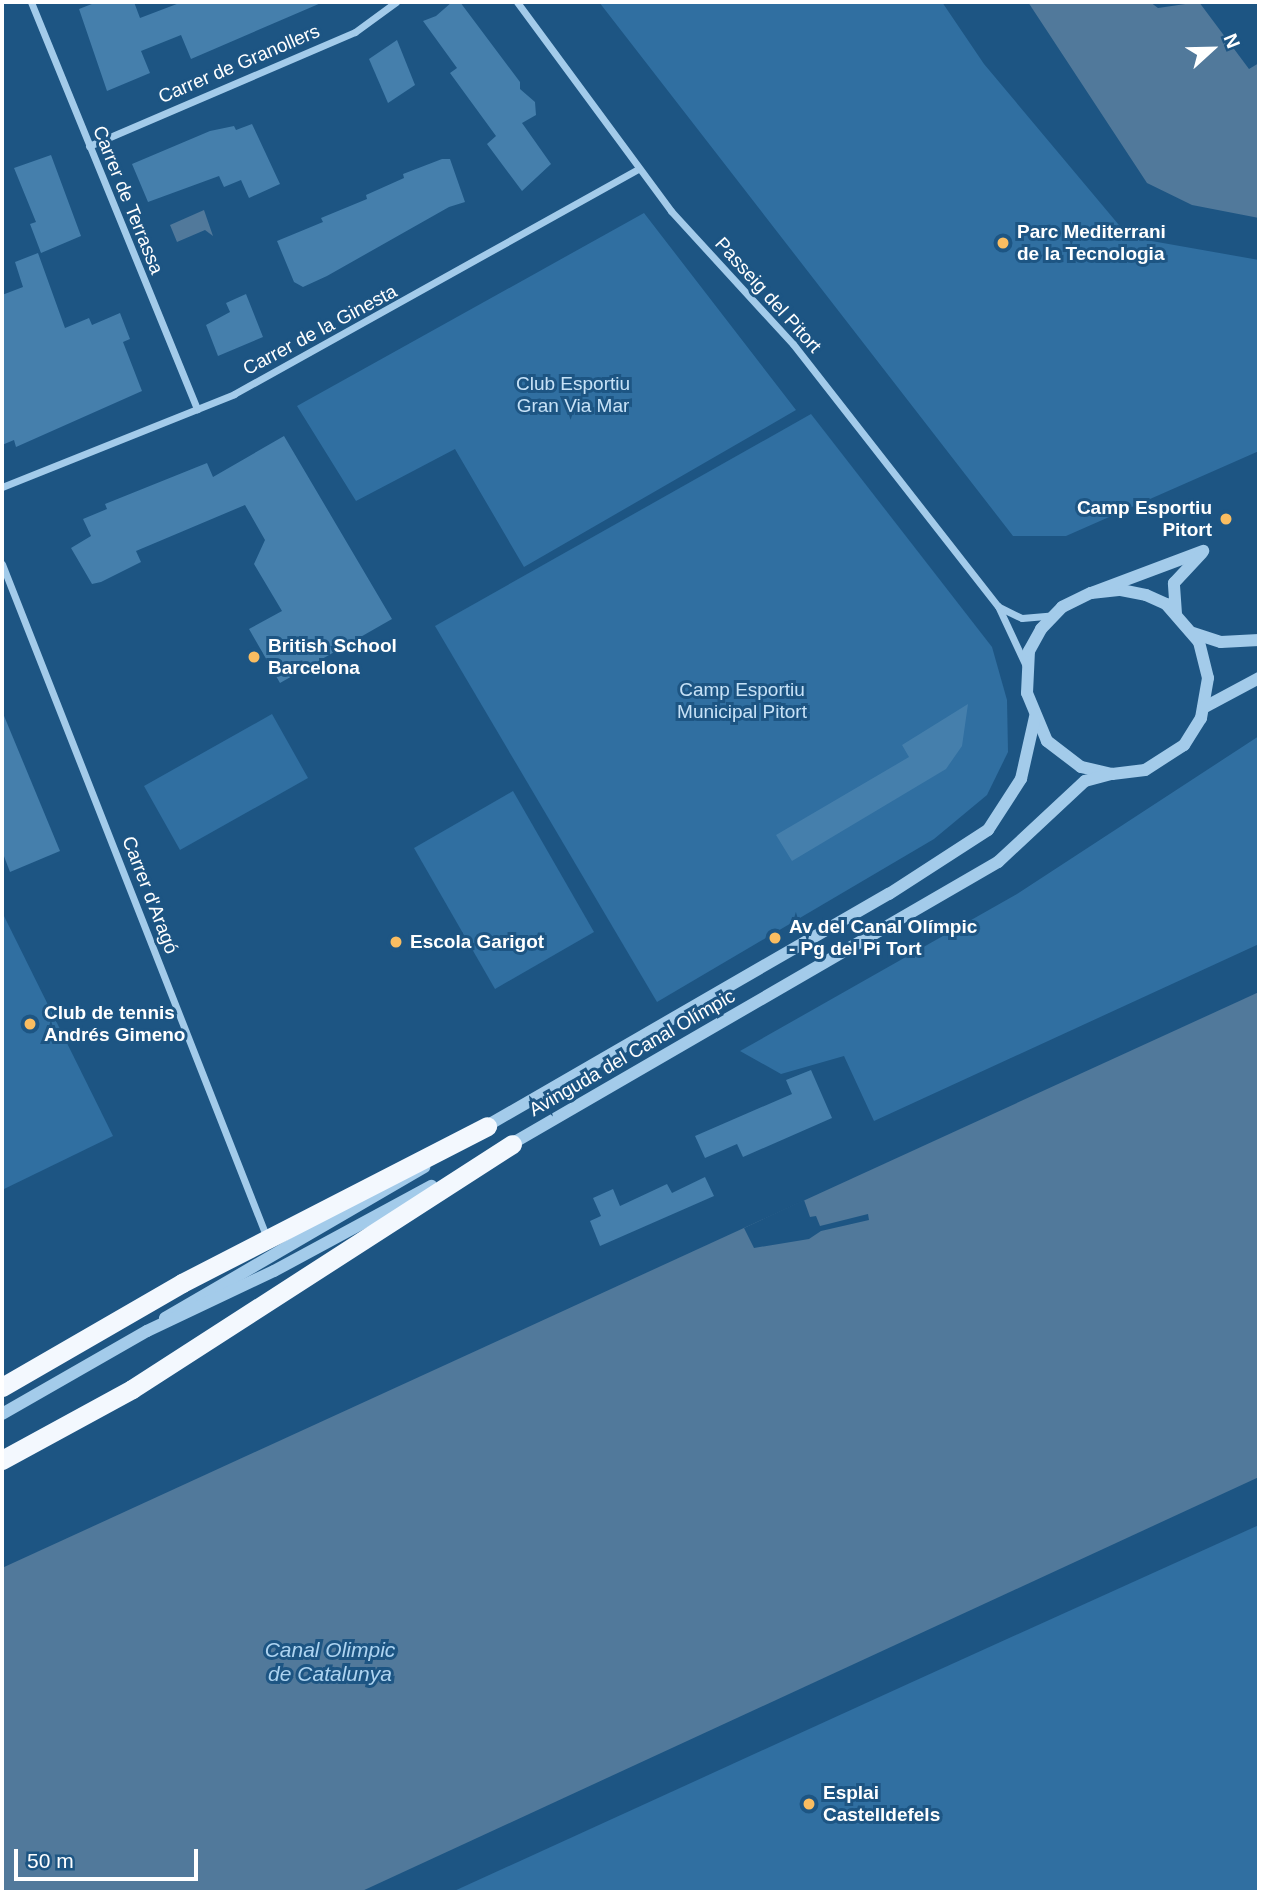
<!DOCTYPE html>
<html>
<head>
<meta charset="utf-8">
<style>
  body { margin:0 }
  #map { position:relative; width:1261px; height:1894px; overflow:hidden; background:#1d5583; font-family:Arial,sans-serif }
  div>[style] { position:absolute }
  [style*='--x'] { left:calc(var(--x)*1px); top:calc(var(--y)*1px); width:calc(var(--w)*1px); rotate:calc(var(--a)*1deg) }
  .green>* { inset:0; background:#306fa1 }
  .water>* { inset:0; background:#51799b }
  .pier>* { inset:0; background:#1d5583 }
  .building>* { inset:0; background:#457fac }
  .minor>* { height:7px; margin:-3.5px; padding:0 3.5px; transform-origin:3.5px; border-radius:3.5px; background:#a3cbea }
  .tertiary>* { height:12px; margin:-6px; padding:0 6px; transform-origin:6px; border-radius:6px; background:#a3cbea }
  .trunk>* { height:19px; margin:-9.5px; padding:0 9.5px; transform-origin:9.5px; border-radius:9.5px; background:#f3f8fe }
  .dots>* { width:19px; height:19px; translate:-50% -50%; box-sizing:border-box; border:4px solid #1d5583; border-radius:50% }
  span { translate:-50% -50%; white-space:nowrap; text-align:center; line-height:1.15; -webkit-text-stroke:6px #1d5583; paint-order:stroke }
  .street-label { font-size:19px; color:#fff }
  .poi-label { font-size:19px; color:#fff; font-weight:700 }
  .left { translate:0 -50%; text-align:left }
  .right { translate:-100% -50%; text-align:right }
  .park-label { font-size:19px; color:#c7e2f7 }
  .water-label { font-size:21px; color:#aed4f1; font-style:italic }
  .frame { position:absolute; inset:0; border:4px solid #fff; pointer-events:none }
  .north { position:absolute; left:1177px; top:14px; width:70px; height:70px; -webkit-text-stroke:5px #1d5583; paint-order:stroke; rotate:68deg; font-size:19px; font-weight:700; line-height:28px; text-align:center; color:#fff }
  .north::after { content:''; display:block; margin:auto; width:24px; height:32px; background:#fff; clip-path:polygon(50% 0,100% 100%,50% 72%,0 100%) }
  .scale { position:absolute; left:14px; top:1849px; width:184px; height:32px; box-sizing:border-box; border:4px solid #fff; border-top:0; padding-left:9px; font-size:21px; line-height:24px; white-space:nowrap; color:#fff; -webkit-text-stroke:5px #1d5583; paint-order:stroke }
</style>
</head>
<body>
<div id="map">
  <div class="green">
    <i style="clip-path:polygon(599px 2px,942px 2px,984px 64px,1129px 237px,1259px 260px,1259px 451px,1066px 536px,1013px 536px)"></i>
    <i style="clip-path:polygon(644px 213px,796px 410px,524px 567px,455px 449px,356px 501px,297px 406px)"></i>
    <i style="clip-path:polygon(811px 414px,992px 647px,1007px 700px,1008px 752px,987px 795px,934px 839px,657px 1002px,435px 626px)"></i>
    <i style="clip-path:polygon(272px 714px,308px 778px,180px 850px,144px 786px)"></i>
    <i style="clip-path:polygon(1259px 736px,1259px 944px,874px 1121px,844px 1056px,781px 1074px,740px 1051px,1017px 894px)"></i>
    <i style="clip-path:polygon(513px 791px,594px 932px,495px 989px,414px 848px)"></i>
    <i style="clip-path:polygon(2px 912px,113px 1136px,2px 1190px)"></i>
    <i style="clip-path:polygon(1259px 1525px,1259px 1892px,452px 1892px,910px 1683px)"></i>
  </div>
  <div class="water">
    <i style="clip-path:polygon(1028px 2px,1150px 2px,1158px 8px,1199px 2px,1249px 69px,1259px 63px,1259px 218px,1192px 205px,1147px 183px)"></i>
    <i style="clip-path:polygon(204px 210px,213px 236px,205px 230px,177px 242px,170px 225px)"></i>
    <i style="clip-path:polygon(1259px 992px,1259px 1477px,360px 1892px,2px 1892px,2px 1568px)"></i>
  </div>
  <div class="pier">
    <i style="clip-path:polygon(804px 1200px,810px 1217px,816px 1216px,820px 1226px,868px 1214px,869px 1220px,821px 1231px,809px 1239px,754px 1248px,744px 1228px)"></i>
  </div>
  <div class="building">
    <i style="clip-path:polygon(97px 2px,134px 2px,140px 18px,182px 2px,321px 3px,191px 59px,181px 35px,141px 51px,150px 73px,107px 91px,79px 9px)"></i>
    <i style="clip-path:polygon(452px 2px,460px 2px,520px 82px,520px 89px,535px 102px,536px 115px,522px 123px,551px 164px,522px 191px,487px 144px,496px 136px,450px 73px,457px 68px,423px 21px,436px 16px)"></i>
    <i style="clip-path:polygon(397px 40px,415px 85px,388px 103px,369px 59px)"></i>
    <i style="clip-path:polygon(252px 124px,280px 184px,249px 198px,241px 180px,224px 187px,219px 176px,148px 202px,132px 164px,210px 131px,234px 126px,236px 130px)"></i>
    <i style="clip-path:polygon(51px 155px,81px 236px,41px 253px,30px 224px,36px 222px,14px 168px)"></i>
    <i style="clip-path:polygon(442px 159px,450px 159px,465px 202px,449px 207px,327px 276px,303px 287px,294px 282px,277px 241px,323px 222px,321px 218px,367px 199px,366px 195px,404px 178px,403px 174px)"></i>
    <i style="clip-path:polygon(38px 253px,65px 328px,89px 318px,92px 325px,120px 313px,130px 339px,123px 342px,142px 391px,16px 447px,14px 440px,2px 445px,2px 295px,23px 287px,15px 262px)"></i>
    <i style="clip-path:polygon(246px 294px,263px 337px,218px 356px,206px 325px,230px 312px,226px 303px)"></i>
    <i style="clip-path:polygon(284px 436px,392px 619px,280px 683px,249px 629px,282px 611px,254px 564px,265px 540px,245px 505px,136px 551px,141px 562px,101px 582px,92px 584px,71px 548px,91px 536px,83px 519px,107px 509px,105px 504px,207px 463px,213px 477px)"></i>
    <i style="clip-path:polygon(968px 704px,962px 746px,946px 769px,792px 861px,776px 835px,909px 757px,902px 745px)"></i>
    <i style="clip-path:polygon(2px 711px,60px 851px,10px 872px,2px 851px)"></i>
    <i style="clip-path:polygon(811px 1070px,832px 1118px,743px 1157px,737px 1144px,705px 1158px,695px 1136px,792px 1094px,786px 1080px)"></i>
    <i style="clip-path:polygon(705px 1177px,714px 1196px,600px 1246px,590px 1221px,601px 1216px,593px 1198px,613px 1189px,620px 1206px,667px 1184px,672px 1193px)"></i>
  </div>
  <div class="minor">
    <i style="--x:31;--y:2;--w:440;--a:67.8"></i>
    <i style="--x:517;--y:2;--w:260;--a:53.6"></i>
    <i style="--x:671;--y:211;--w:180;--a:47.5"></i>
    <i style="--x:793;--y:344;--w:333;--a:52"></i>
    <i style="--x:998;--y:606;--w:66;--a:65"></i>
    <i style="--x:89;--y:146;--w:289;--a:-23.2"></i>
    <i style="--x:355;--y:32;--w:51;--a:-36.2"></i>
    <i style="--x:2;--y:487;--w:250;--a:-21.8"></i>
    <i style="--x:234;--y:394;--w:462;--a:-29.1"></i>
    <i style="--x:2;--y:564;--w:724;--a:68.54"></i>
    <i style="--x:999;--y:607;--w:25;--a:26"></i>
    <i style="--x:1022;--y:618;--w:32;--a:-5"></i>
  </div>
  <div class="tertiary">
    <i style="--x:1091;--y:593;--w:30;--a:-6"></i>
    <i style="--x:1121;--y:590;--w:25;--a:11"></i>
    <i style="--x:1146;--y:595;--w:22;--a:24"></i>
    <i style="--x:1166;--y:604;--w:50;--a:49"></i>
    <i style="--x:1199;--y:642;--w:37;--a:76"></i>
    <i style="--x:1208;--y:678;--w:41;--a:99.9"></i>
    <i style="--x:1201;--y:718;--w:32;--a:122"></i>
    <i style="--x:1184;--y:745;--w:46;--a:147.3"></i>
    <i style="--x:1145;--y:770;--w:33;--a:173"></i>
    <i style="--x:1112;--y:774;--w:32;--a:-167"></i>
    <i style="--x:1081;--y:767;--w:43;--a:-142.6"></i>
    <i style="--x:1047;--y:741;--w:52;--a:-112.6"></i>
    <i style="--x:1027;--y:693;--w:42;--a:-87.3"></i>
    <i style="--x:1029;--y:651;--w:25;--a:-61"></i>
    <i style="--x:1041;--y:629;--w:30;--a:-46"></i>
    <i style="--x:1062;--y:607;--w:32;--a:-26"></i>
    <i style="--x:1091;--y:593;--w:120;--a:-20.6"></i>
    <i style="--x:1176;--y:614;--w:31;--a:-94"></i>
    <i style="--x:1174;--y:583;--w:41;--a:-47"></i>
    <i style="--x:1193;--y:633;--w:29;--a:18"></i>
    <i style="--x:1221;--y:642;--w:38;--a:-3"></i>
    <i style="--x:1203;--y:708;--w:64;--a:-28.2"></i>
    <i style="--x:483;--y:1128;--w:469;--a:-30"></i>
    <i style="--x:889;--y:894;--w:118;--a:-32.9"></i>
    <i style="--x:988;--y:830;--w:61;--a:-57.1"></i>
    <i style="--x:1021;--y:779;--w:64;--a:-77.3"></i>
    <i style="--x:506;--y:1147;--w:569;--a:-30.08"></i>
    <i style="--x:998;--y:862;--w:119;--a:-43"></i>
    <i style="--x:1085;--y:781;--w:28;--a:-15"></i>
    <i style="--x:165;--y:1318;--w:300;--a:-30.2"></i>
    <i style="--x:2;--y:1414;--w:167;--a:-29.8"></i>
    <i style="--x:147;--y:1331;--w:140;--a:-25.3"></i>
    <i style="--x:274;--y:1271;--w:179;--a:-28.4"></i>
  </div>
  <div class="trunk">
    <i style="--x:2;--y:1387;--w:208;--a:-30"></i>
    <i style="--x:182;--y:1283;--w:343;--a:-27.2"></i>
    <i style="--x:2;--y:1460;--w:148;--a:-28.6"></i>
    <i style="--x:132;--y:1389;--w:452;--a:-32.8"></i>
  </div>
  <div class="dots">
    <i style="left:1003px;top:243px;background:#fabd61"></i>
    <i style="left:1226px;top:519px;background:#fabd61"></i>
    <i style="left:254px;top:657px;background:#fabd61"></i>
    <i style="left:775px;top:938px;background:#fabd61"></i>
    <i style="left:396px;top:942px;background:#fabd61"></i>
    <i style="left:30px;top:1024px;background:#fabd61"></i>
    <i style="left:809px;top:1804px;background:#fabd61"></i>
  </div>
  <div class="street-label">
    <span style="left:239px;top:64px;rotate:-23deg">Carrer de Granollers</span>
    <span style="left:128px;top:200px;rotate:68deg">Carrer de Terrassa</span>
    <span style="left:768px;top:295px;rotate:48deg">Passeig del Pitort</span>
    <span style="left:320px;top:330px;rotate:-28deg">Carrer de la Ginesta</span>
    <span style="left:150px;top:895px;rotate:69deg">Carrer d'Aragó</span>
    <span style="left:632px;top:1053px;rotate:-30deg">Avinguda del Canal Olímpic</span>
  </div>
  <div class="poi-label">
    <span class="left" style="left:1017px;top:243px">Parc Mediterrani<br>de la Tecnologia</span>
    <span class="right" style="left:1212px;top:519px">Camp Esportiu<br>Pitort</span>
    <span class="left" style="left:268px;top:657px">British School<br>Barcelona</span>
    <span class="left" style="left:789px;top:938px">Av del Canal Olímpic<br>- Pg del Pi Tort</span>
    <span class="left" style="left:410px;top:942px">Escola Garigot</span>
    <span class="left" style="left:44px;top:1024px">Club de tennis<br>Andrés Gimeno</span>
    <span class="left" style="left:823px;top:1804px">Esplai<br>Castelldefels</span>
  </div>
  <div class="park-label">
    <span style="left:573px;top:395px">Club Esportiu<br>Gran Via Mar</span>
    <span style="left:742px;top:701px">Camp Esportiu<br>Municipal Pitort</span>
  </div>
  <div class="water-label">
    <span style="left:330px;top:1662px">Canal Olimpic<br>de Catalunya</span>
  </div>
  <div class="frame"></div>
  <div class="north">N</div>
  <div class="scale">50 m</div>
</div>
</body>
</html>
